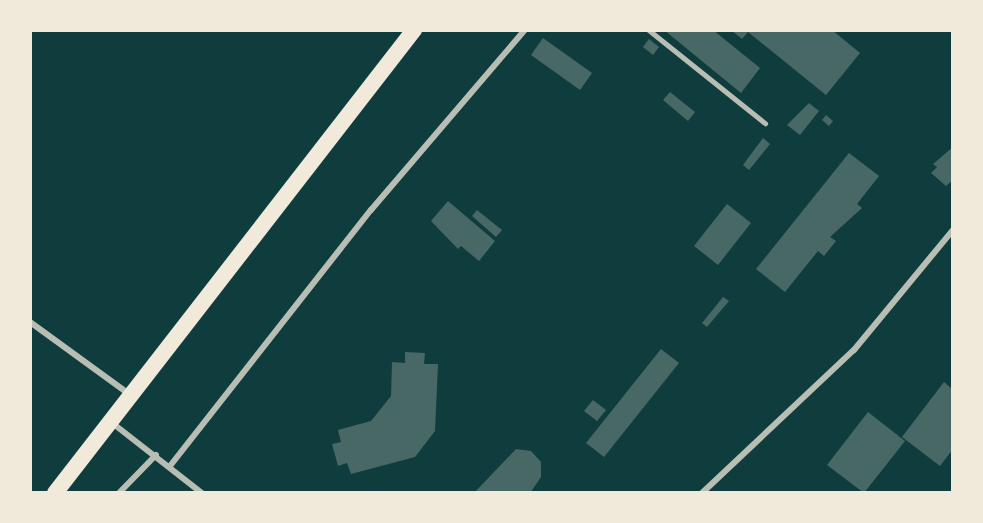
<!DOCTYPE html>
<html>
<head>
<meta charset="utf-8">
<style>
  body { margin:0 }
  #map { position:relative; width:983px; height:523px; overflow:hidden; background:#0f3d3e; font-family:Literata,serif }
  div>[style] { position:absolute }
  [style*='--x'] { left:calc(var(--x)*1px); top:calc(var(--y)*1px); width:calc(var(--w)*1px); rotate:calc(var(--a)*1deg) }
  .building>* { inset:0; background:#486865 }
  .service>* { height:4.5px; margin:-2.25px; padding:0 2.25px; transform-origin:2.25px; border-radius:2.25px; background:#b8beb3 }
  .minor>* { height:6px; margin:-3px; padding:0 3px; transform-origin:3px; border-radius:3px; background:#b8beb3 }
  .trunk>* { height:16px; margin:-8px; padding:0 8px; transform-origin:8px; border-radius:8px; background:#f1e9da }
  span { translate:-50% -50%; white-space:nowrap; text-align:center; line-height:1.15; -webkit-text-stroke:5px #f1e9da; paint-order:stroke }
  .frame { position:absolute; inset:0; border:32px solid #f1e9da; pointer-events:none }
</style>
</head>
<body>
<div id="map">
  <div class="building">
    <i style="clip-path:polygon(664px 30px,713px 30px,760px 68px,741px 93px)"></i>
    <i style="clip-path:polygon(731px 30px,832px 30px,860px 53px,826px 95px,748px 32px,742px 39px)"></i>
    <i style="clip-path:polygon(543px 38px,592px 73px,580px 90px,531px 55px)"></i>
    <i style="clip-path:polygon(649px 39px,659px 47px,653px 55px,643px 47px)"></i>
    <i style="clip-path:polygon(670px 92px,695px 112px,688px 121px,663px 100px)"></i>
    <i style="clip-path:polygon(809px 103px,819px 111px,800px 135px,787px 125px)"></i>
    <i style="clip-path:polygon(826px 115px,833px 121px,829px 126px,822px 120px)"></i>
    <i style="clip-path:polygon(763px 138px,770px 144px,749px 170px,743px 165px)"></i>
    <i style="clip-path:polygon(953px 147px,953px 180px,946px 186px,931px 173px,937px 167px,933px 164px)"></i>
    <i style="clip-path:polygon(849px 153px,879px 176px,857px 204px,862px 208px,830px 237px,836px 241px,824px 256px,818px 251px,785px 292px,756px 269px)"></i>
    <i style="clip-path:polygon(448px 201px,495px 241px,479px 261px,461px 246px,458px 249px,431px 221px)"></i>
    <i style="clip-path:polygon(727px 204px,751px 223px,718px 265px,694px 246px)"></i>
    <i style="clip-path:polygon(477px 210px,502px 230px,496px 237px,472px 216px)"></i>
    <i style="clip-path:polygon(723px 297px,729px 301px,707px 327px,702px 323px)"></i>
    <i style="clip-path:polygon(661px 349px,679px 363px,604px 457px,586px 443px)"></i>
    <i style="clip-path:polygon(405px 352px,425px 353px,424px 364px,438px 364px,435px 431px,415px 457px,351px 474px,347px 463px,338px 466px,332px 444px,341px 442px,338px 430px,371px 421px,391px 396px,392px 362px,405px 363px)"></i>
    <i style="clip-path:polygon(944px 382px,953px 390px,953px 449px,940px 466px,902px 437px)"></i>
    <i style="clip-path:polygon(593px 400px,606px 410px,597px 421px,584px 411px)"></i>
    <i style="clip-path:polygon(868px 412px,905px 441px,864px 493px,827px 465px)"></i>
    <i style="clip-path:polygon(516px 449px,531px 451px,541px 462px,541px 477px,530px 493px,474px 493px)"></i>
  </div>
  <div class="service">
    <i style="--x:649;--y:30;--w:149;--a:38.7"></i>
  </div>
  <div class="minor">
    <i style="--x:30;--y:322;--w:122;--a:36"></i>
    <i style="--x:111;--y:422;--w:115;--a:38"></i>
    <i style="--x:170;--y:466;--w:325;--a:-51.9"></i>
    <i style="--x:371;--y:210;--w:237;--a:-49.5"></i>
    <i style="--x:119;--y:493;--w:53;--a:-45.8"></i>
    <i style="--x:702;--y:493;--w:209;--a:-43.3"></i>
    <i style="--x:854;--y:350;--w:156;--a:-50.5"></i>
  </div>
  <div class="trunk">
    <i style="--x:55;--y:493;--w:586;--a:-52.21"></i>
  </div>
  <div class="frame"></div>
</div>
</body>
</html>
